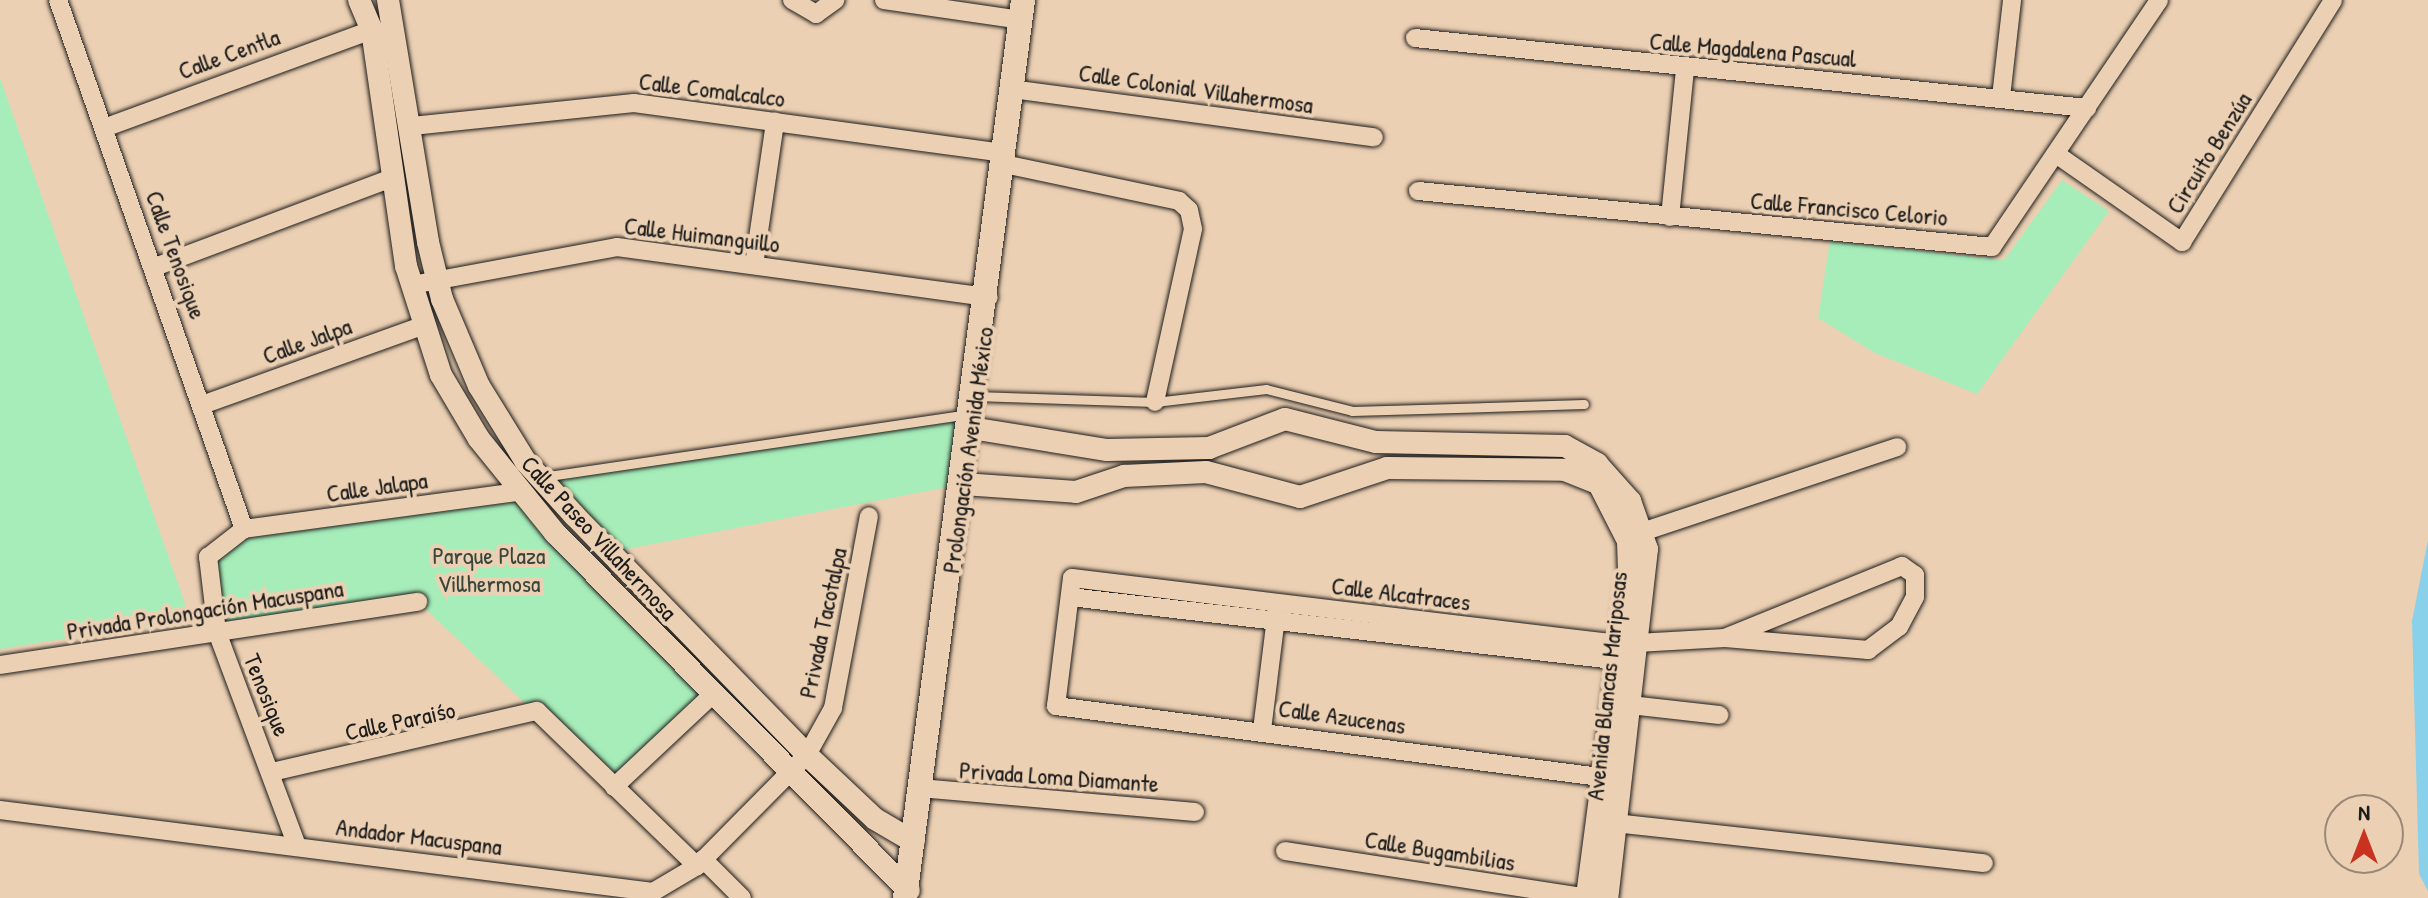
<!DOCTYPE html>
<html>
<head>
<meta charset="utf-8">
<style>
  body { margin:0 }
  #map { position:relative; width:2428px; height:898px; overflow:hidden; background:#ecd0b3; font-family:"Patrick Hand",sans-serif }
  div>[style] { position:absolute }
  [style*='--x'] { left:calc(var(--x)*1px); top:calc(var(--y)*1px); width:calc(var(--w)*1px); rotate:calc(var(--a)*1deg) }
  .green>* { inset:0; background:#a6edb9 }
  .water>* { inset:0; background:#89d1ea }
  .roads { filter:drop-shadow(0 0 2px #1c1c1c) drop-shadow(0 0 2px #1c1c1c) }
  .service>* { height:9px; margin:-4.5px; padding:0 4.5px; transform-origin:4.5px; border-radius:4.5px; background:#ecd0b3 }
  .minor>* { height:18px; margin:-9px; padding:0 9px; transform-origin:9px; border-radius:9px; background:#ecd0b3 }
  .tertiary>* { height:22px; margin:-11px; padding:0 11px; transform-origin:11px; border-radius:11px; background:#ecd0b3 }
  .secondary>* { height:24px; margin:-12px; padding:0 12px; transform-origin:12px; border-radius:12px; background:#ecd0b3 }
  span { translate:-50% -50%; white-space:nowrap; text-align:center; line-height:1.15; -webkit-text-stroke:8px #ecd0b3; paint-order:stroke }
  .street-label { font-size:24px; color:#1c1c1c }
  .park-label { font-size:24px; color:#38463b }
  .north { position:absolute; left:2324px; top:794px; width:80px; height:80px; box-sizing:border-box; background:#ecd0b3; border:2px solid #987; border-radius:50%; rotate:0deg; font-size:22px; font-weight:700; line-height:32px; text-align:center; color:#1c1c1c }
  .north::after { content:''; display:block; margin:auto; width:28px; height:36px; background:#c8321e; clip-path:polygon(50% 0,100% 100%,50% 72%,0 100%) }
</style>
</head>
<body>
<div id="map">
  <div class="green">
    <i style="clip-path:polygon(0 78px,190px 618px,0 649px)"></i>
    <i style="clip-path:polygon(2062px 180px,2109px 211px,1977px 394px,1875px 353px,1818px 318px,1830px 241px,2004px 260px)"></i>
    <i style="clip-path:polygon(973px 413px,963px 484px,611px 552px,539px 478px)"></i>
    <i style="clip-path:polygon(516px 492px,711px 696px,614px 787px,418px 602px,217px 632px,206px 586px,222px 540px)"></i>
  </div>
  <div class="water">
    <i style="clip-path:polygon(2428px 540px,2428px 891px,2419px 874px,2412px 621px)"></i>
  </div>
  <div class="roads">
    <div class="service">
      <i style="--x:975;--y:396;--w:180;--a:1.9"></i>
      <i style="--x:1155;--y:402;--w:112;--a:-6.7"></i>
      <i style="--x:1266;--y:389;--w:89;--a:14.3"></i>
      <i style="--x:1352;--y:411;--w:232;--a:-1.7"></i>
      <i style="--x:542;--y:477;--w:430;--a:-8.4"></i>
    </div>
    <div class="minor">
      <i style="--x:58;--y:0;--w:561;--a:70.63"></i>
      <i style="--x:792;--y:0;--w:28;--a:30"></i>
      <i style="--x:816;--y:14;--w:24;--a:-36"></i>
      <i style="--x:884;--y:0;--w:138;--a:8.3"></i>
      <i style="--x:1415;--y:38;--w:676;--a:5.95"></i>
      <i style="--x:1012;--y:89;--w:365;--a:7.6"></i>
      <i style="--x:2001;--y:97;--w:98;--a:-83.5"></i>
      <i style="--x:412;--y:126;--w:223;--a:-5.9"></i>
      <i style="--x:634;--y:103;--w:374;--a:7.7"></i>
      <i style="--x:104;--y:128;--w:285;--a:-20.1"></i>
      <i style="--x:2056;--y:154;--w:154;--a:34.9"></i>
      <i style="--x:2182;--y:242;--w:285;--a:-58"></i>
      <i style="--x:1004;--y:164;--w:179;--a:11.9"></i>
      <i style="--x:1179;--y:201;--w:13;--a:42"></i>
      <i style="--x:1189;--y:210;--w:19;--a:78"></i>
      <i style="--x:1193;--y:229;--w:177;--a:102.4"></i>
      <i style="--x:1418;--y:191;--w:577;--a:5.57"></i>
      <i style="--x:1992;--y:247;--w:298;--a:-55.9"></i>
      <i style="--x:1670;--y:217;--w:149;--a:-84.2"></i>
      <i style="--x:754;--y:265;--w:145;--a:-81.6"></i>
      <i style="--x:155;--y:267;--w:253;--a:-20.6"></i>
      <i style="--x:412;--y:285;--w:208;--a:-10.5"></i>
      <i style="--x:617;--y:247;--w:375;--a:7.7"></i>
      <i style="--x:205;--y:404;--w:234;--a:-19.8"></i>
      <i style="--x:1642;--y:532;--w:269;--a:-18.4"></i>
      <i style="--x:1070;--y:597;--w:565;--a:6.61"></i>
      <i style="--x:0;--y:665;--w:423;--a:-8.6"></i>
      <i style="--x:1630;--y:705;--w:90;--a:6.4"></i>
      <i style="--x:1262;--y:730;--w:121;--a:-82.9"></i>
      <i style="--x:272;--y:772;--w:272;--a:-13"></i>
      <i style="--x:537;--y:711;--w:223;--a:44.1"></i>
      <i style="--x:1615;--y:779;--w:564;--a:-172.56"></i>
      <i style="--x:1056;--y:706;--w:129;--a:-82.9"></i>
      <i style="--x:1072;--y:578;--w:551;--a:6.88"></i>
      <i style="--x:1619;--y:644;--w:106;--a:-3.2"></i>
      <i style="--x:1725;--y:638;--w:144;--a:4.8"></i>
      <i style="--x:1868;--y:650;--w:39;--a:-37"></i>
      <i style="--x:1899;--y:627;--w:34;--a:-62"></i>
      <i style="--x:1915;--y:597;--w:22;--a:-90"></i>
      <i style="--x:1915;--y:575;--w:16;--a:-145"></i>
      <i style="--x:1902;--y:566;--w:191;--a:157.9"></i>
      <i style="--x:614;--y:787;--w:133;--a:-43.2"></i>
      <i style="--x:920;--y:788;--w:276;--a:5"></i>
      <i style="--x:0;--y:810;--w:658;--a:7.16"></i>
      <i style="--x:653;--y:892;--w:51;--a:-30.6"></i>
      <i style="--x:697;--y:866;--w:156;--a:-45.3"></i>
      <i style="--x:807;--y:755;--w:54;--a:-61"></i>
      <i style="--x:833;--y:708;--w:195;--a:-79.4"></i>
      <i style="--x:1605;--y:822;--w:381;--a:6.2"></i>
      <i style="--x:297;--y:846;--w:228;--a:-110.5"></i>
      <i style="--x:217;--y:632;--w:76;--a:-96.8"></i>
      <i style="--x:208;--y:557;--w:46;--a:-37.9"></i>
      <i style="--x:244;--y:529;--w:275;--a:-7.7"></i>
      <i style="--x:1285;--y:851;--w:306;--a:8.8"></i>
      <i style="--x:703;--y:859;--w:55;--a:45"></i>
    </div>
    <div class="tertiary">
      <i style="--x:359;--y:0;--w:33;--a:67"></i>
      <i style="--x:372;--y:30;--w:238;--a:81.8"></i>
      <i style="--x:406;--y:266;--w:114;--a:72.2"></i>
      <i style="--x:441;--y:375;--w:74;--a:59.3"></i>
      <i style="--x:479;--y:439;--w:121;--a:51"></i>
      <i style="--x:555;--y:533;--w:503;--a:45.32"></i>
      <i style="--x:388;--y:0;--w:245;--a:80.6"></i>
      <i style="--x:428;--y:242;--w:59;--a:76.2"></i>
      <i style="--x:442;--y:299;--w:95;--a:67"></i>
      <i style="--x:479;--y:386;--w:89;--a:58.3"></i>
      <i style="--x:526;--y:462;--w:72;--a:47.8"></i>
      <i style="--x:574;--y:515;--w:334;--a:45.8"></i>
      <i style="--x:807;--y:755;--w:93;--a:43.3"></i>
      <i style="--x:875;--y:819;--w:45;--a:30.5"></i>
      <i style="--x:971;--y:428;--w:138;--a:9.2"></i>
      <i style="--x:1107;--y:450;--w:102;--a:-1.1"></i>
      <i style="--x:1209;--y:448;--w:81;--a:-20.9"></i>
      <i style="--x:1285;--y:419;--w:94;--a:14.2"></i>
      <i style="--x:1376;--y:442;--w:189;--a:1.2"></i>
      <i style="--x:1565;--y:446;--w:37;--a:29"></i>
      <i style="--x:1597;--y:464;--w:50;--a:48.3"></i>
      <i style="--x:1630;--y:501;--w:51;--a:70.5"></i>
      <i style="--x:1647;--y:549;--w:351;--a:96.5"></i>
      <i style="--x:963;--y:484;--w:113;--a:4"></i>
      <i style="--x:1076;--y:492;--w:51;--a:-18.4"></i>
      <i style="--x:1124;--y:476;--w:82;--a:-2.8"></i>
      <i style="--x:1206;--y:472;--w:97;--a:14.9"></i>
      <i style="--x:1300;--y:497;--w:92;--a:-18.4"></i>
      <i style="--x:1387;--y:468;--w:178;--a:0.6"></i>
      <i style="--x:1565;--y:470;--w:37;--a:22"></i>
      <i style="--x:1599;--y:484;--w:64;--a:63"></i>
      <i style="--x:1628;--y:541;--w:36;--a:88"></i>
      <i style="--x:1629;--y:577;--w:324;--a:97.5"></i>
    </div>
    <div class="secondary">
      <i style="--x:905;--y:898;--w:906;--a:-82.51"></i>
    </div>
  </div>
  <div class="street-label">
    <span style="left:1753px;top:50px;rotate:5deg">Calle Magdalena Pascual</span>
    <span style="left:229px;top:54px;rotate:-20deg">Calle Centla</span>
    <span style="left:1196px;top:89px;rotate:8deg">Calle Colonial Villahermosa</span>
    <span style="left:712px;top:90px;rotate:7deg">Calle Comalcalco</span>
    <span style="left:2209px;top:153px;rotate:-58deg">Circuito Benzúa</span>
    <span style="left:1849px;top:209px;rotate:5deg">Calle Francisco Celorio</span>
    <span style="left:702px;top:235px;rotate:7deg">Calle Huimanguillo</span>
    <span style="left:176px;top:255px;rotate:70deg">Calle Tenosique</span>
    <span style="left:307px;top:341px;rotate:-20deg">Calle Jalpa</span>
    <span style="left:968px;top:450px;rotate:-82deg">Prolongación Avenida México</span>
    <span style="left:377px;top:487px;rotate:-8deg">Calle Jalapa</span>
    <span style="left:599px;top:538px;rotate:47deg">Calle Paseo Villahermosa</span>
    <span style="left:1401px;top:594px;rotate:7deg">Calle Alcatraces</span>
    <span style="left:205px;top:610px;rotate:-9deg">Privada Prolongación Macuspana</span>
    <span style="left:823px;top:623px;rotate:-78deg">Privada Tacotalpa</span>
    <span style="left:1607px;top:686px;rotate:-84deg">Avenida Blancas Mariposas</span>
    <span style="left:267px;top:695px;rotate:68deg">Tenosique</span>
    <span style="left:1342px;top:717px;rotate:8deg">Calle Azucenas</span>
    <span style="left:400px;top:721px;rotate:-12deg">Calle Paraiśo</span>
    <span style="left:1059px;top:777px;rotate:4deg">Privada Loma Diamante</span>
    <span style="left:419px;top:837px;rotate:7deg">Andador Macuspana</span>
    <span style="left:1440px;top:851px;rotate:9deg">Calle Bugambilias</span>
  </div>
  <div class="park-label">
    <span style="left:489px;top:570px">Parque Plaza<br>Villhermosa</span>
  </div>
  <div class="north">N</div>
</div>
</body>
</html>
